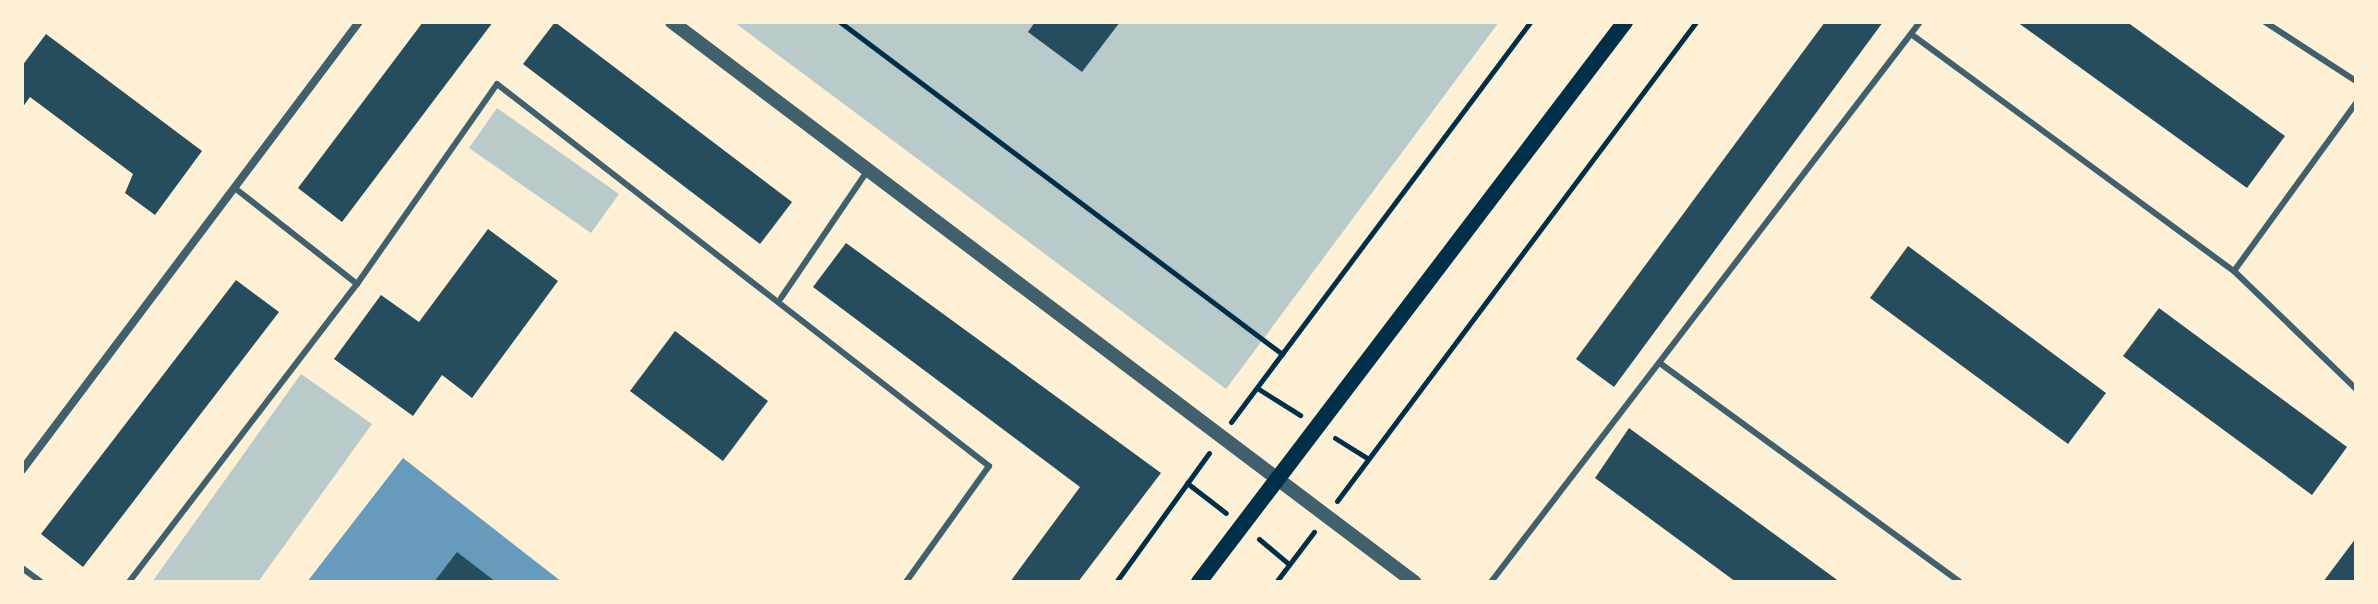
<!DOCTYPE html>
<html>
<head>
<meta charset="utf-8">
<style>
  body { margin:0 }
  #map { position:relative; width:2378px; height:604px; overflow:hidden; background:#fdf0d5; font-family:Lato,sans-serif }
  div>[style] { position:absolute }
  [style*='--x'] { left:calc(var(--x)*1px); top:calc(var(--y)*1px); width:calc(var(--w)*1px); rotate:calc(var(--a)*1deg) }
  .green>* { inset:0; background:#b9caca }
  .water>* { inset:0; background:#669bbc }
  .building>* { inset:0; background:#264d5e }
  .path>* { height:5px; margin:-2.5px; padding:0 2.5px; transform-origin:2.5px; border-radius:2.5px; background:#003049 }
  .service>* { height:6px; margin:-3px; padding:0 3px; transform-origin:3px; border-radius:3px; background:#3f606c }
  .minor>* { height:8px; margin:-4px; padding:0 4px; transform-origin:4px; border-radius:4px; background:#3f606c }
  .tertiary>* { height:14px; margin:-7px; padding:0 7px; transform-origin:7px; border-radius:7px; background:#3f606c }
  .secondary>* { height:16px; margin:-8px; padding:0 8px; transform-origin:8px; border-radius:8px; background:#003049 }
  span { translate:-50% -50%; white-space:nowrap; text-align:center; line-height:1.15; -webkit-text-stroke:6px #fdf0d5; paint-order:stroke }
  .frame { position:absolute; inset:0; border:24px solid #fdf0d5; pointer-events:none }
</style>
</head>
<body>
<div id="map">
  <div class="green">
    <i style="clip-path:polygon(734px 22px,1499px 22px,1226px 389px)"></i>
    <i style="clip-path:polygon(497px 108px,619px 194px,591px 233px,469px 148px)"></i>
    <i style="clip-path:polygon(301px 374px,372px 424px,258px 582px,152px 582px)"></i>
  </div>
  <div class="water">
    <i style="clip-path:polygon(403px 458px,562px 582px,307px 582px)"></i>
  </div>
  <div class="building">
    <i style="clip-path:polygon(423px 22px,493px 22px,342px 222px,298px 188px)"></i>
    <i style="clip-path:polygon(555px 22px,792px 202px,760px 244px,523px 64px)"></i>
    <i style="clip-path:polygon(1035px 22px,1120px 22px,1082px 72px,1028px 32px)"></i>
    <i style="clip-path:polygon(1825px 22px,1883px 22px,1614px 387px,1576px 359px)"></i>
    <i style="clip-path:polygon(2017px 22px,2127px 22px,2285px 136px,2247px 188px)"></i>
    <i style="clip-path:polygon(46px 34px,202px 151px,155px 215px,125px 193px,133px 174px,30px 97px,22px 108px,22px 66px)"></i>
    <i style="clip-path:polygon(488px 229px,558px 281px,472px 398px,442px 375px,413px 416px,334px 359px,381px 295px,419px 322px)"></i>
    <i style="clip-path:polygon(846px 243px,1161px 473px,1078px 582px,1010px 582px,1080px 487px,813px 287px)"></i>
    <i style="clip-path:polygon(1908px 246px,2106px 393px,2068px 444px,1870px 298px)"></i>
    <i style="clip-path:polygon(236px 280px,279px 312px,83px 567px,41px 534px)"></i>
    <i style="clip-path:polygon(2159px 308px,2347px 447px,2312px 495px,2123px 356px)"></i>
    <i style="clip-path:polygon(675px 331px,768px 401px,723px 461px,630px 391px)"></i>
    <i style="clip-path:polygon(1629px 428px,1840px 582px,1736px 582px,1595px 478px)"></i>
    <i style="clip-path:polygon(2356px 538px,2356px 582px,2323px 582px)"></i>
    <i style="clip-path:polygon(457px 552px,496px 582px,434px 582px)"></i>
  </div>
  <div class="path">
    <i style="--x:840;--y:22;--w:553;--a:36.91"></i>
    <i style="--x:1257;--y:388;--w:51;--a:32.1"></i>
    <i style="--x:1231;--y:422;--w:499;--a:-53.2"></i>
    <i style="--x:1335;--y:438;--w:39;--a:32"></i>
    <i style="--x:1187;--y:483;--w:49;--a:37.6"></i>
    <i style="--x:1337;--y:501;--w:599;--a:-53.15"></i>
    <i style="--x:1259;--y:539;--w:39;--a:40"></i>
    <i style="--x:1116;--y:582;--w:159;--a:-54.2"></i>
    <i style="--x:1276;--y:582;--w:63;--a:-52.8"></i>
  </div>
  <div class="service">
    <i style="--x:2265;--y:22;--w:108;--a:33"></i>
    <i style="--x:1911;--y:34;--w:401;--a:36.3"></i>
    <i style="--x:2234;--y:271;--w:170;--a:44"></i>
    <i style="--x:236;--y:189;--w:154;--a:38.1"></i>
    <i style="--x:2234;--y:271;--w:208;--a:-54"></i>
    <i style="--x:781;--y:298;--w:155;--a:-55.8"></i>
    <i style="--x:1661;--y:364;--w:370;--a:36.1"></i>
    <i style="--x:22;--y:568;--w:24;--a:36"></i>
    <i style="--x:129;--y:582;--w:375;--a:-52.6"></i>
    <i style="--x:357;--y:284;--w:244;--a:-55"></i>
    <i style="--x:497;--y:84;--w:623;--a:37.83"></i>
    <i style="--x:989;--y:466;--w:143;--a:125.6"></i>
    <i style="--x:1491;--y:582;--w:705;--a:-52.55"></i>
  </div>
  <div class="minor">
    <i style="--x:22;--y:470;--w:561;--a:-53.05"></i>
  </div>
  <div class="tertiary">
    <i style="--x:672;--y:22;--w:930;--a:37.04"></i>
  </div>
  <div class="secondary">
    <i style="--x:1199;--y:582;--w:704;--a:-52.74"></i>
  </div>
  <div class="frame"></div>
</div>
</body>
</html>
